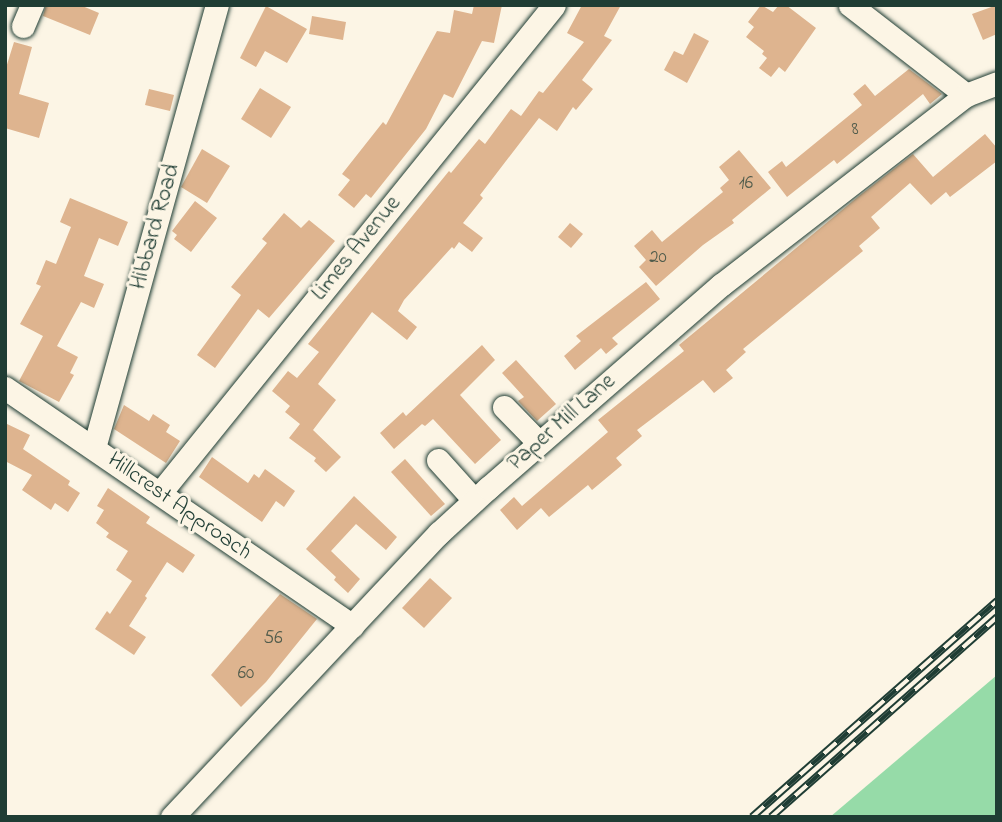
<!DOCTYPE html>
<html>
<head>
<meta charset="utf-8">
<style>
  body { margin:0 }
  #map { position:relative; width:1002px; height:822px; overflow:hidden; background:#fcf5e5; font-family:"Indie Flower",sans-serif }
  div>[style] { position:absolute }
  [style*='--x'] { left:calc(var(--x)*1px); top:calc(var(--y)*1px); width:calc(var(--w)*1px); rotate:calc(var(--a)*1deg) }
  .green>* { inset:0; background:#96dba8 }
  .building>* { inset:0; background:#deb48f }
  .roads { filter:drop-shadow(0 0 2px #1f3d34) drop-shadow(0 0 2px #1f3d34) }
  .minor>* { height:23px; margin:-11.5px; padding:0 11.5px; transform-origin:11.5px; border-radius:11.5px; background:#fcf5e5 }
  .rail>* { height:8px; margin-top:-4px; transform-origin:0; background:repeating-linear-gradient(90deg,#fcf5e5 0 16px,#1f3d34 0 32px); box-sizing:border-box; border-block:2px solid #1f3d34 }
  span { translate:-50% -50%; white-space:nowrap; text-align:center; line-height:1.15; -webkit-text-stroke:6px #fcf5e5; paint-order:stroke }
  .number-label { font-size:19px; color:#4f5b4b }
  .number-label span { -webkit-text-stroke-width:0 }
  .street-label { font-size:23px; color:#1f3d34 }
  .frame { position:absolute; inset:0; border:7px solid #1f3d34; pointer-events:none }
</style>
</head>
<body>
<div id="map">
  <div class="green">
    <i style="clip-path:polygon(997px 675px,997px 817px,830px 817px)"></i>
  </div>
  <div class="building">
    <i style="clip-path:polygon(46px 5px,80px 5px,99px 13px,90px 35px,43px 16px)"></i>
    <i style="clip-path:polygon(474px 5px,502px 5px,494px 43px,482px 41px,453px 98px,444px 94px,426px 129px,371px 198px,366px 194px,354px 208px,338px 195px,350px 180px,342px 174px,383px 122px,386px 125px,437px 31px,450px 33px,454px 10px,472px 14px)"></i>
    <i style="clip-path:polygon(582px 5px,621px 5px,604px 36px,612px 40px,582px 80px,593px 89px,576px 110px,573px 107px,557px 131px,539px 118px,480px 195px,483px 198px,463px 223px,483px 238px,472px 252px,459px 242px,454px 249px,452px 247px,404px 300px,398px 311px,417px 327px,407px 340px,372px 312px,318px 384px,336px 400px,313px 430px,341px 457px,326px 472px,314px 461px,316px 458px,289px 438px,300px 424px,285px 412px,290px 406px,272px 391px,288px 371px,297px 378px,319px 352px,308px 344px,449px 171px,451px 173px,479px 139px,485px 144px,511px 109px,521px 116px,539px 91px,543px 93px,584px 42px,567px 33px)"></i>
    <i style="clip-path:polygon(761px 5px,773px 12px,779px 5px,786px 5px,816px 28px,785px 72px,779px 67px,771px 77px,759px 68px,767px 58px,762px 54px,764px 51px,746px 37px,754px 27px,748px 22px)"></i>
    <i style="clip-path:polygon(997px 5px,997px 34px,983px 40px,972px 14px)"></i>
    <i style="clip-path:polygon(266px 6px,307px 29px,287px 63px,265px 51px,256px 67px,240px 58px)"></i>
    <i style="clip-path:polygon(312px 16px,346px 22px,343px 40px,309px 34px)"></i>
    <i style="clip-path:polygon(694px 33px,709px 41px,687px 83px,664px 70px,674px 51px,683px 55px)"></i>
    <i style="clip-path:polygon(14px 42px,32px 47px,19px 94px,49px 103px,39px 138px,5px 128px,5px 71px)"></i>
    <i style="clip-path:polygon(909px 69px,942px 94px,930px 104px,923px 94px,837px 164px,834px 160px,787px 197px,768px 172px,782px 161px,786px 167px,862px 105px,853px 94px,865px 84px,875px 96px)"></i>
    <i style="clip-path:polygon(260px 88px,291px 107px,271px 138px,241px 119px)"></i>
    <i style="clip-path:polygon(149px 89px,174px 95px,170px 111px,145px 105px)"></i>
    <i style="clip-path:polygon(985px 134px,997px 148px,997px 161px,950px 197px,946px 192px,931px 205px,910px 183px,871px 217px,880px 228px,859px 246px,863px 251px,743px 349px,746px 352px,726px 370px,733px 378px,714px 393px,703px 380px,637px 430px,642px 436px,616px 458px,622px 465px,592px 490px,588px 485px,549px 517px,541px 508px,517px 530px,500px 510px,514px 497px,522px 506px,608px 432px,598px 420px,684px 351px,679px 345px,859px 196px,913px 154px,933px 177px)"></i>
    <i style="clip-path:polygon(202px 149px,230px 166px,207px 203px,181px 187px)"></i>
    <i style="clip-path:polygon(739px 150px,771px 188px,732px 220px,734px 223px,703px 245px,656px 286px,639px 267px,646px 260px,634px 246px,652px 230px,662px 242px,723px 192px,720px 188px,729px 180px,719px 167px)"></i>
    <i style="clip-path:polygon(70px 198px,128px 222px,118px 246px,99px 238px,84px 276px,104px 284px,94px 308px,81px 302px,57px 346px,78px 357px,70px 373px,74px 375px,59px 402px,19px 381px,43px 336px,20px 324px,41px 286px,36px 284px,46px 260px,56px 264px,71px 227px,60px 222px)"></i>
    <i style="clip-path:polygon(195px 201px,217px 218px,191px 252px,174px 239px,177px 235px,172px 231px)"></i>
    <i style="clip-path:polygon(284px 213px,301px 228px,309px 220px,335px 241px,269px 318px,258px 309px,215px 368px,197px 355px,241px 295px,231px 287px,267px 243px,262px 239px)"></i>
    <i style="clip-path:polygon(570px 223px,583px 234px,571px 248px,558px 237px)"></i>
    <i style="clip-path:polygon(646px 282px,660px 299px,612px 338px,618px 344px,606px 354px,601px 348px,575px 370px,564px 356px,581px 341px,576px 336px)"></i>
    <i style="clip-path:polygon(482px 345px,495px 360px,460px 395px,501px 440px,475px 464px,433px 419px,425px 426px,422px 424px,394px 449px,380px 433px,403px 412px,406px 416px)"></i>
    <i style="clip-path:polygon(516px 360px,556px 404px,537px 421px,518px 401px,524px 397px,502px 373px)"></i>
    <i style="clip-path:polygon(124px 405px,149px 421px,153px 414px,170px 425px,166px 432px,180px 441px,166px 463px,114px 429px)"></i>
    <i style="clip-path:polygon(5px 423px,30px 435px,23px 449px,70px 481px,68px 485px,80px 493px,68px 512px,55px 503px,51px 510px,22px 490px,32px 475px,5px 461px)"></i>
    <i style="clip-path:polygon(212px 457px,248px 483px,254px 474px,259px 478px,265px 469px,295px 491px,284px 507px,276px 501px,262px 522px,199px 477px)"></i>
    <i style="clip-path:polygon(405px 459px,445px 504px,431px 516px,391px 472px)"></i>
    <i style="clip-path:polygon(108px 488px,150px 517px,146px 523px,195px 555px,183px 573px,167px 562px,145px 596px,147px 598px,129px 626px,146px 637px,134px 655px,95px 629px,107px 611px,110px 614px,132px 581px,116px 570px,128px 551px,106px 537px,109px 533px,96px 523px,104px 510px,97px 506px)"></i>
    <i style="clip-path:polygon(354px 496px,397px 537px,386px 550px,356px 524px,331px 551px,360px 579px,348px 593px,334px 580px,336px 577px,306px 549px)"></i>
    <i style="clip-path:polygon(430px 578px,452px 598px,424px 628px,402px 608px)"></i>
    <i style="clip-path:polygon(280px 594px,317px 619px,266px 682px,241px 707px,211px 675px)"></i>
  </div>
  <div class="roads">
    <div class="minor">
      <i style="--x:850;--y:5;--w:147;--a:37.8"></i>
      <i style="--x:23;--y:26;--w:23;--a:-67"></i>
      <i style="--x:5;--y:388;--w:421;--a:34.4"></i>
      <i style="--x:504;--y:407;--w:50;--a:45.8"></i>
      <i style="--x:94;--y:448;--w:460;--a:-74.5"></i>
      <i style="--x:438;--y:460;--w:54;--a:48"></i>
      <i style="--x:160;--y:493;--w:627;--a:-51.08"></i>
      <i style="--x:172;--y:817;--w:390;--a:-46.8"></i>
      <i style="--x:439;--y:533;--w:67;--a:-42.6"></i>
      <i style="--x:488;--y:488;--w:309;--a:-41.1"></i>
      <i style="--x:721;--y:285;--w:310;--a:-37.8"></i>
      <i style="--x:966;--y:95;--w:33;--a:-21"></i>
    </div>
  </div>
  <div class="rail">
    <i style="--x:752;--y:817;--w:327;--a:-41.4"></i>
    <i style="--x:771;--y:817;--w:302;--a:-41.5"></i>
  </div>
  <div class="number-label">
    <span style="left:855px;top:130px">8</span>
    <span style="left:746px;top:184px">16</span>
    <span style="left:658px;top:258px">20</span>
    <span style="left:273px;top:639px">56</span>
    <span style="left:246px;top:674px">60</span>
  </div>
  <div class="street-label">
    <span style="left:156px;top:227px;rotate:-74deg">Hibbard Road</span>
    <span style="left:357px;top:249px;rotate:-51deg">Limes Avenue</span>
    <span style="left:562px;top:423px;rotate:-41deg">Paper Mill Lane</span>
    <span style="left:179px;top:507px;rotate:35deg">Hillcrest Approach</span>
  </div>
  <div class="frame"></div>
</div>
</body>
</html>
